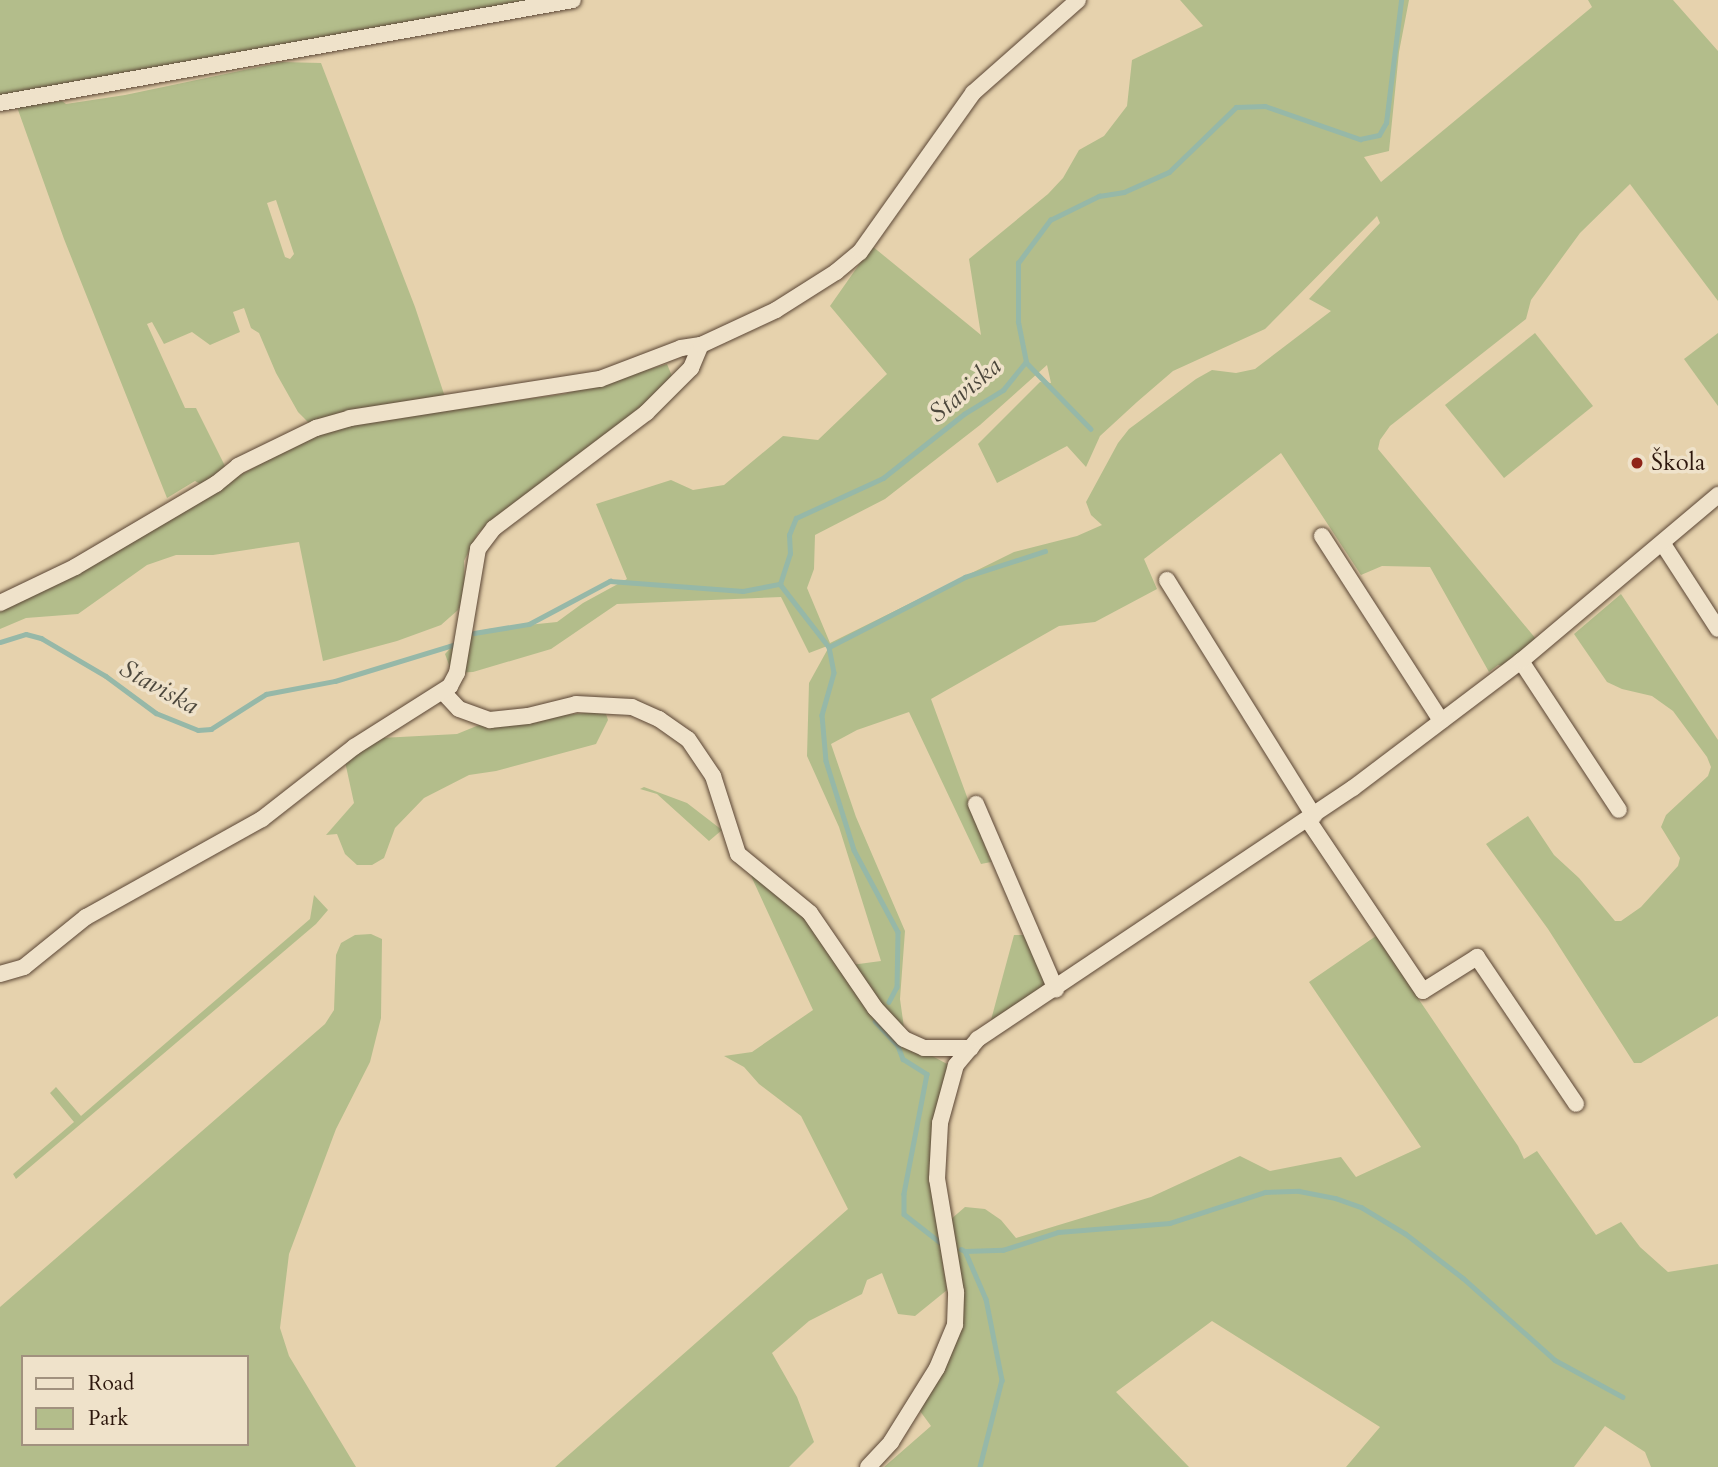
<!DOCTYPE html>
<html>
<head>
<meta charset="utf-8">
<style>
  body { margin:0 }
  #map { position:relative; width:1718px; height:1467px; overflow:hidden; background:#e6d2ad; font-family:Cardo,serif }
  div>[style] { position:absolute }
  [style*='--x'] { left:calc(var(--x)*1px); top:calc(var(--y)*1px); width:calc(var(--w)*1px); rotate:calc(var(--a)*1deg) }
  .green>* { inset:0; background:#b3bd8b }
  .stream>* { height:4.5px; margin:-2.25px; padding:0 2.25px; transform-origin:2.25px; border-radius:2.25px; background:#96b8a8 }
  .roads { filter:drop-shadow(0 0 2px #5b4635) drop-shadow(0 0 2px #5b4635) }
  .minor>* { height:16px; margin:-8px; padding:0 8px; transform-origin:8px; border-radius:8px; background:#efe2ca }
  .dots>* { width:19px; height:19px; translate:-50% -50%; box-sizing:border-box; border:4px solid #efe2ca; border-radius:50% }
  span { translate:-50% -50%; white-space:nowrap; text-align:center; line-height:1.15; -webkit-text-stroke:7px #efe2ca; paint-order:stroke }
  .poi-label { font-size:24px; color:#2d170d }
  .left { translate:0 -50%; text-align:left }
  .water-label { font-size:26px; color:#4c473c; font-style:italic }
  .legend { position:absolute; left:21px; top:1355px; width:228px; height:91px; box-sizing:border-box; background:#efe2ca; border:2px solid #a1917e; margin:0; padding:9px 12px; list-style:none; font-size:21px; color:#2d170d }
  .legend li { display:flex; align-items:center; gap:14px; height:35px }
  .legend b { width:35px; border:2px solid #a1917e }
</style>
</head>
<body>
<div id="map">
  <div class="green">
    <i style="clip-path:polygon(0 0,537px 0,0 97px)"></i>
    <i style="clip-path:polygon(evenodd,1180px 0,1409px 0,1399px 52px,1389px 151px,1364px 157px,1381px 182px,1592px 7px,1588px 0,1673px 0,1718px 51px,1718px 301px,1630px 184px,1580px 233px,1531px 300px,1526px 319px,1390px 426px,1380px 440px,1378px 449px,1536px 639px,1506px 666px,1498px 665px,1489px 672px,1430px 567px,1382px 566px,1361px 575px,1281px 453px,1144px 559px,1157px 589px,1095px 622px,1059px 626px,931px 699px,991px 862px,981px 864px,909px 712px,857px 730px,831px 744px,856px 817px,905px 931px,900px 999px,905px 1035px,921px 1050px,949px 1065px,930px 1179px,947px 1290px,915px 1316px,898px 1314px,882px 1273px,867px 1280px,862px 1294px,809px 1321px,772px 1353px,797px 1397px,814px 1442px,789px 1467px,555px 1467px,848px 1209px,801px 1116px,759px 1084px,744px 1067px,724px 1056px,752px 1052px,813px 1010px,746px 865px,783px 891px,851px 965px,881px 961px,839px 827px,807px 756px,809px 683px,830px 645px,809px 653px,781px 597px,617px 604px,551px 649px,473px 672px,452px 673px,445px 654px,462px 636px,488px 629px,557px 622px,583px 603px,627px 579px,596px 504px,671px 480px,693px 490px,724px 485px,783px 436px,818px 440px,887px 374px,830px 306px,872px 246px,981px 335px,969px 259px,1048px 194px,1063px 178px,1079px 150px,1104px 136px,1127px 106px,1132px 60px,1203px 26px,1180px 0,1377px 216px,1380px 223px,1309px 299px,1331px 311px,1255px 369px,1236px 373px,1212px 370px,1196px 379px,1129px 429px,1118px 443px,1086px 502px,1091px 515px,1102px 525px,1077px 536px,1014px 552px,830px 643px,807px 588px,814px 569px,815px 535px,885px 499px,980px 425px,1047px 365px,1051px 383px,1040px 382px,978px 444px,997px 483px,1067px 446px,1086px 467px,1100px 436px,1137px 402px,1173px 371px,1265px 329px,1377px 216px)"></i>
    <i style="clip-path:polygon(evenodd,282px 62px,321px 63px,415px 307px,445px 397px,310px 424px,298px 412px,276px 373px,259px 333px,251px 328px,244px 308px,233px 312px,240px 332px,210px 345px,192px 332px,164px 344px,152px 322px,147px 324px,185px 408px,196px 408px,226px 468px,204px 486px,195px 481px,167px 498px,64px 239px,17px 107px,62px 101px,66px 104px,125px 95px,282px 62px,276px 200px,294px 254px,290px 259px,285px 257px,267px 203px,276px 200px)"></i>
    <i style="clip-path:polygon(1535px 333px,1593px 406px,1504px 478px,1445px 405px)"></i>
    <i style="clip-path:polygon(1718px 333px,1718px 406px,1684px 359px)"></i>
    <i style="clip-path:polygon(667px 364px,674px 381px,645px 410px,519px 499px,478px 533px,464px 561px,465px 594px,458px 610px,441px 625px,397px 641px,323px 661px,299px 542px,213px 555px,176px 555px,147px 565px,78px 614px,26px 618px,0 629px,0 595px,70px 566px,315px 435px,360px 422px,564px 394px)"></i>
    <i style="clip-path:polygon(1621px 594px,1718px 740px,1718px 1016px,1641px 1063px,1634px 1063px,1548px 929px,1486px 844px,1528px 816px,1554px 855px,1579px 878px,1615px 921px,1621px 921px,1641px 907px,1678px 866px,1680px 858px,1661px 827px,1666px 815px,1708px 776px,1711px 767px,1707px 757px,1673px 711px,1652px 696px,1622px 689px,1607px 682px,1574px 634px)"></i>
    <i style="clip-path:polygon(605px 711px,608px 720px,596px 744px,496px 771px,469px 775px,424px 798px,395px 828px,384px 858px,372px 865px,357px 865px,345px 854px,337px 834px,326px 835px,354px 803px,344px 757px,381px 738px,457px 734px,484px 723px)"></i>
    <i style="clip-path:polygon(644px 787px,687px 803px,722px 830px,709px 841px,657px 794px,640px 789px)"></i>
    <i style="clip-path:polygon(314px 895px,328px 910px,316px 924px,16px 1179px,13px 1174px,74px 1122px,50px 1093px,56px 1087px,81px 1116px,310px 919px)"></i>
    <i style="clip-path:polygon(evenodd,371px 934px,382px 939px,381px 1018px,370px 1062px,336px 1129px,289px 1254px,280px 1328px,289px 1356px,356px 1467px,0 1467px,0 1307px,325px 1024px,334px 1010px,336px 955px,341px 943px,355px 935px,371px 934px,23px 1357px,247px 1357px,247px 1444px,23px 1444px,23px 1357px)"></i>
    <i style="clip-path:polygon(1014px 935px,1024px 935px,1048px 989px,991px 1020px)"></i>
    <i style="clip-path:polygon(1376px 936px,1518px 1146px,1524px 1159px,1537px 1151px,1596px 1235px,1621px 1222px,1640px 1247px,1668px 1272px,1718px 1264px,1718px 1467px,1651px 1467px,1645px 1452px,1605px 1426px,1574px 1467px,1346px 1467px,1380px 1427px,1212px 1321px,1116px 1392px,1189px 1467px,884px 1467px,931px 1426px,920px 1411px,929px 1387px,949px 1352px,950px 1220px,965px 1207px,985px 1209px,1001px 1220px,1016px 1238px,1151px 1197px,1240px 1156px,1270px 1171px,1341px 1157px,1356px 1177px,1421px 1147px,1309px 982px)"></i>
  </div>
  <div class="stream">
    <i style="--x:1026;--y:362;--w:93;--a:45.9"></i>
    <i style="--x:780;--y:584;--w:80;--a:52.1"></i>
    <i style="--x:829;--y:647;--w:26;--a:79"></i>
    <i style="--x:834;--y:673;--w:44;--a:105.9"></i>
    <i style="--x:822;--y:715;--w:46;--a:85"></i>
    <i style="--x:826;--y:761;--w:93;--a:72.5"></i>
    <i style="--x:854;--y:850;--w:93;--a:61.8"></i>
    <i style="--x:898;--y:932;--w:55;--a:91"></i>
    <i style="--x:897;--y:987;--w:17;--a:118"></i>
    <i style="--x:474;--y:633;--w:56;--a:-9.3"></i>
    <i style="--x:529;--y:624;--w:92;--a:-28"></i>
    <i style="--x:610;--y:581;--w:133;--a:4.3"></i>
    <i style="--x:743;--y:591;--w:38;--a:-11"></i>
    <i style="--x:780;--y:584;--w:32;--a:-72"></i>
    <i style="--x:790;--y:554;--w:19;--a:-93"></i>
    <i style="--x:789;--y:535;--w:18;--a:-68"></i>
    <i style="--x:796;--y:518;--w:96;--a:-24.7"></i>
    <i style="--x:883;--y:478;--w:103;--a:-38.3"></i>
    <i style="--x:964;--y:414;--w:46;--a:-31.6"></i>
    <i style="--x:1003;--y:390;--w:36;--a:-51"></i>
    <i style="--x:1026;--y:362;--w:41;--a:-101.3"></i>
    <i style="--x:1018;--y:322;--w:59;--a:-90"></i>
    <i style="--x:1018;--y:263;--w:54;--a:-53.3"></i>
    <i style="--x:1050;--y:220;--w:55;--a:-26.1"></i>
    <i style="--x:1099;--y:196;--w:25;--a:-9"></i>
    <i style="--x:1124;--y:192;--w:49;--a:-24"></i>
    <i style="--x:1169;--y:172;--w:93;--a:-44.1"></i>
    <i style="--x:1236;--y:107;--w:29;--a:-2"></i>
    <i style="--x:1265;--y:106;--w:101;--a:19.2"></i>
    <i style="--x:1360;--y:139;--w:19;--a:-12"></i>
    <i style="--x:1379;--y:135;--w:14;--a:-60"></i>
    <i style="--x:1386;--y:123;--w:124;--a:-83"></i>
    <i style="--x:0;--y:642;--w:27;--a:-17"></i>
    <i style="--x:26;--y:634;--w:16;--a:15"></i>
    <i style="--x:41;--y:638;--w:75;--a:30.3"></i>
    <i style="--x:106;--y:676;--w:62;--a:36.5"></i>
    <i style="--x:156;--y:713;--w:45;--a:22"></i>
    <i style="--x:198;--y:730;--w:13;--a:-4"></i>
    <i style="--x:211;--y:729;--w:65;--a:-32.5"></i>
    <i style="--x:266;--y:694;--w:70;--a:-10.7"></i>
    <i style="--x:335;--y:681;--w:130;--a:-17"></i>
    <i style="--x:829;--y:647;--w:153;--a:-27.2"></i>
    <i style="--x:965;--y:577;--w:84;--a:-18"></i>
    <i style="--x:875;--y:1021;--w:34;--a:47"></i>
    <i style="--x:898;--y:1046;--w:14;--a:69"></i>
    <i style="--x:903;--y:1059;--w:28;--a:32"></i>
    <i style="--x:927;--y:1074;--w:122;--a:100.9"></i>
    <i style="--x:904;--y:1194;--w:20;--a:90"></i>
    <i style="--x:904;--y:1214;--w:47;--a:38.1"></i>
    <i style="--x:961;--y:1249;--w:4;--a:27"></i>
    <i style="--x:965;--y:1251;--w:52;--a:66.4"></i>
    <i style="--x:986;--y:1299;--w:83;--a:78.8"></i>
    <i style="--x:1002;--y:1380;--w:90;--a:104.2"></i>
    <i style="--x:965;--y:1251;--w:38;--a:-2"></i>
    <i style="--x:1003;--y:1250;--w:58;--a:-18.1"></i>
    <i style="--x:1058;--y:1232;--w:112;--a:-4.6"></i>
    <i style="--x:1170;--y:1223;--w:100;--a:-18.1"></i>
    <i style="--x:1265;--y:1192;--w:34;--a:-2"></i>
    <i style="--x:1299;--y:1191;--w:37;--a:11"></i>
    <i style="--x:1335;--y:1198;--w:28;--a:19"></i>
    <i style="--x:1361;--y:1207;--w:52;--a:31"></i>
    <i style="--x:1406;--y:1234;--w:72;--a:37.7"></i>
    <i style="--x:1463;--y:1278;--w:123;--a:41.7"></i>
    <i style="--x:1555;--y:1360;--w:77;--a:28.6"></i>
  </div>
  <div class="roads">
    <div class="minor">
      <i style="--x:0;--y:103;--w:582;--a:-10.19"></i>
      <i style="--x:1322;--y:536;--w:220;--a:57.2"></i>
      <i style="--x:1663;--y:544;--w:101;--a:57.1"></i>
      <i style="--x:1167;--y:580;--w:278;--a:58.1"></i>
      <i style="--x:0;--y:603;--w:83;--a:-25.6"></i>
      <i style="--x:75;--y:567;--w:164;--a:-30.5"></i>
      <i style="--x:216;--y:484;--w:28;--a:-39"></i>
      <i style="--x:238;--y:466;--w:87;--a:-26"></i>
      <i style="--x:316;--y:428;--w:35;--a:-16"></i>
      <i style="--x:350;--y:418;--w:253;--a:-8.9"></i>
      <i style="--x:600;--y:379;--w:87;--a:-20.9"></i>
      <i style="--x:681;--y:348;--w:20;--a:-9"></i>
      <i style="--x:1521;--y:661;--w:178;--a:56.7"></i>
      <i style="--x:443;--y:692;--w:23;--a:47"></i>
      <i style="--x:459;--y:709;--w:33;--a:20"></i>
      <i style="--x:490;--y:720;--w:38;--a:-6"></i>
      <i style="--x:528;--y:716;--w:49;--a:-14"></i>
      <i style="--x:576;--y:704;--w:56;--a:3.1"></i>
      <i style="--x:632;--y:707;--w:30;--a:24"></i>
      <i style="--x:659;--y:719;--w:35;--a:35"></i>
      <i style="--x:688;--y:739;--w:45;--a:56"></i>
      <i style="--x:713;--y:776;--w:82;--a:72.2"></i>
      <i style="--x:738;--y:854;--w:93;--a:39.3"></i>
      <i style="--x:810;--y:913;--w:115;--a:55.6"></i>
      <i style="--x:875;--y:1008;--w:42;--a:46.9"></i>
      <i style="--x:904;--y:1039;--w:22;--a:24"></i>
      <i style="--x:924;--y:1048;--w:47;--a:0"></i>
      <i style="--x:976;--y:804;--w:202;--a:66.7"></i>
      <i style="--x:1308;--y:820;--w:206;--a:56.1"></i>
      <i style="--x:1423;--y:991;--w:64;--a:-32.2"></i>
      <i style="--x:1477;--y:957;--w:177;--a:56"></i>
      <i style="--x:0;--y:974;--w:25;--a:-16"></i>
      <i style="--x:24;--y:967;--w:80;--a:-38.9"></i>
      <i style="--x:86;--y:917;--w:201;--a:-29.1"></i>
      <i style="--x:262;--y:819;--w:117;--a:-38"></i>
      <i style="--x:354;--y:747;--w:114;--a:-32.4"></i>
      <i style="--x:450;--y:686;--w:15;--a:-62"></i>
      <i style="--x:457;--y:673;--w:126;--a:-80.4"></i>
      <i style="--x:478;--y:549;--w:26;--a:-53"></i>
      <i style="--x:494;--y:528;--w:191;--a:-37.1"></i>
      <i style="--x:646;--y:413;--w:64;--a:-45"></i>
      <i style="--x:691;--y:368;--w:25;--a:-67"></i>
      <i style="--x:701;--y:345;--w:83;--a:-25"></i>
      <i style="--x:776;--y:310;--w:71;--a:-32.3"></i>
      <i style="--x:836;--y:272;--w:31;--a:-40"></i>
      <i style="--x:860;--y:252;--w:195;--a:-54.6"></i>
      <i style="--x:973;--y:93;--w:140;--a:-41.5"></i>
      <i style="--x:868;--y:1467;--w:34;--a:-47"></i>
      <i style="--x:891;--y:1442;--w:87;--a:-58.1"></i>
      <i style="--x:937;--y:1368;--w:47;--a:-67.3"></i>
      <i style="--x:955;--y:1325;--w:33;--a:-88"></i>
      <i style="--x:956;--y:1292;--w:115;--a:-99.5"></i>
      <i style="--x:937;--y:1179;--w:56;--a:-86.9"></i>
      <i style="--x:940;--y:1123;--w:60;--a:-74.6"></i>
      <i style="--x:956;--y:1065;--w:34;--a:-50"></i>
      <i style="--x:978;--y:1039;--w:451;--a:-33.8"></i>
      <i style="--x:1353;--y:788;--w:211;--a:-37.1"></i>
      <i style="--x:1521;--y:661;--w:258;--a:-40.1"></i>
    </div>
  </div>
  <div class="dots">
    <i style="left:1637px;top:463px;background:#8f2418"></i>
  </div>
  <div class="poi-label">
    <span class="left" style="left:1651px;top:463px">Škola</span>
  </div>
  <div class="water-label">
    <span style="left:965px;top:390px;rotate:-40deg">Staviska</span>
    <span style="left:159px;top:687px;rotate:29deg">Staviska</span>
  </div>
  <ul class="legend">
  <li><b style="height:9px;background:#efe2ca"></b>Road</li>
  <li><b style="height:19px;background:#b3bd8b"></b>Park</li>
  </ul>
</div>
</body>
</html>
